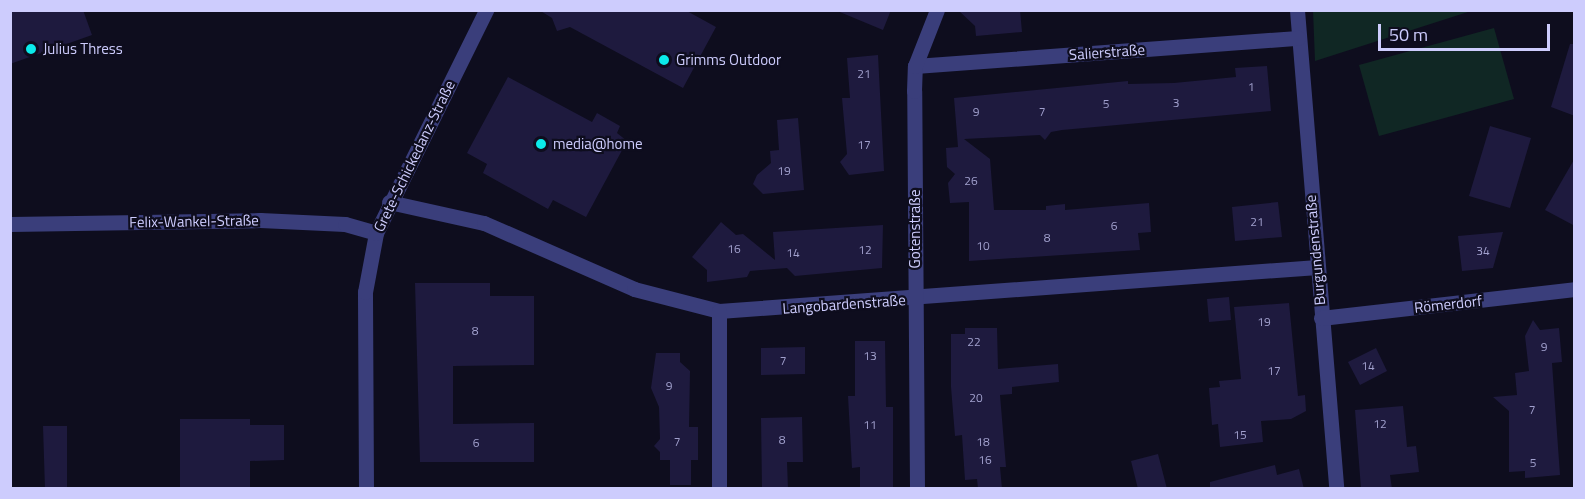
<!DOCTYPE html>
<html>
<head>
<meta charset="utf-8">
<style>
  body { margin:0 }
  #map { position:relative; width:1585px; height:499px; overflow:hidden; background:#0e0d1e; font-family:"Titillium Web",sans-serif }
  div>[style] { position:absolute }
  [style*='--x'] { left:calc(var(--x)*1px); top:calc(var(--y)*1px); width:calc(var(--w)*1px); rotate:calc(var(--a)*1deg) }
  .green>* { inset:0; background:#102724 }
  .building>* { inset:0; background:#1e1a3e }
  .street>* { height:15px; margin:-7.5px; padding:0 7.5px; transform-origin:7.5px; border-radius:7.5px; background:#3a3e7b }
  .dots>* { width:16px; height:16px; translate:-50% -50%; box-sizing:border-box; border:3px solid #0e0d1e; border-radius:50% }
  span { translate:-50% -50%; white-space:nowrap; text-align:center; line-height:1.15; -webkit-text-stroke:4.5px #0e0d1e; paint-order:stroke }
  .number-label { font-size:12px; color:#a1a0cd }
  .number-label span { -webkit-text-stroke-width:0 }
  .poi-label { font-size:15px; color:#cdccfd }
  .left { translate:0 -50%; text-align:left }
  .street-label { font-size:15px; color:#cdccfd }
  .frame { position:absolute; inset:0; border:12px solid #cdccfd; pointer-events:none }
  .scale { position:absolute; left:1378px; top:24px; width:172px; height:27px; box-sizing:border-box; border:3px solid #cdccfd; border-top:0; padding-left:8px; font-size:18px; line-height:21px; white-space:nowrap; color:#cdccfd; -webkit-text-stroke:4px #0e0d1e; paint-order:stroke }
</style>
</head>
<body>
<div id="map">
  <div class="green">
    <i style="clip-path:polygon(1313px 10px,1471px 10px,1471px 11px,1315px 61px)"></i>
    <i style="clip-path:polygon(1494px 28px,1514px 99px,1379px 136px,1359px 65px)"></i>
  </div>
  <div class="building">
    <i style="clip-path:polygon(10px 10px,83px 10px,92px 35px,10px 64px)"></i>
    <i style="clip-path:polygon(539px 10px,685px 10px,716px 27px,683px 88px,570px 27px,557px 31px,552px 18px)"></i>
    <i style="clip-path:polygon(835px 10px,891px 10px,883px 30px)"></i>
    <i style="clip-path:polygon(958px 10px,1020px 10px,1022px 32px,976px 36px,975px 26px)"></i>
    <i style="clip-path:polygon(1570px 44px,1575px 44px,1575px 116px,1551px 107px)"></i>
    <i style="clip-path:polygon(878px 55px,884px 171px,849px 175px,840px 162px,847px 154px,842px 98px,850px 98px,847px 58px)"></i>
    <i style="clip-path:polygon(1267px 66px,1271px 111px,1062px 130px,1051px 132px,1045px 140px,1040px 135px,964px 139px,990px 159px,994px 210px,1046px 210px,1046px 206px,1065px 204px,1065px 210px,1149px 203px,1151px 232px,1138px 233px,1140px 250px,969px 261px,969px 202px,950px 203px,948px 183px,955px 174px,947px 167px,946px 148px,958px 147px,954px 98px,1128px 81px,1128px 84px,1174px 83px,1236px 77px,1235px 68px)"></i>
    <i style="clip-path:polygon(508px 77px,592px 122px,597px 113px,620px 126px,617px 133px,627px 141px,586px 217px,553px 200px,548px 209px,483px 173px,487px 164px,467px 153px)"></i>
    <i style="clip-path:polygon(798px 118px,804px 190px,763px 194px,753px 184px,757px 175px,771px 163px,770px 151px,779px 150px,777px 120px)"></i>
    <i style="clip-path:polygon(1490px 126px,1531px 138px,1510px 208px,1469px 196px)"></i>
    <i style="clip-path:polygon(1575px 158px,1575px 226px,1545px 210px)"></i>
    <i style="clip-path:polygon(1278px 202px,1282px 237px,1235px 241px,1232px 207px)"></i>
    <i style="clip-path:polygon(721px 222px,736px 235px,743px 234px,775px 260px,773px 232px,883px 225px,882px 268px,795px 276px,787px 268px,750px 271px,747px 277px,707px 282px,707px 270px,692px 257px)"></i>
    <i style="clip-path:polygon(1503px 232px,1493px 268px,1462px 271px,1458px 236px)"></i>
    <i style="clip-path:polygon(415px 283px,490px 283px,490px 296px,534px 296px,534px 365px,453px 366px,453px 424px,534px 423px,534px 462px,420px 462px)"></i>
    <i style="clip-path:polygon(1229px 297px,1231px 320px,1209px 322px,1207px 299px)"></i>
    <i style="clip-path:polygon(1289px 303px,1298px 396px,1305px 395px,1306px 411px,1291px 419px,1261px 421px,1263px 442px,1220px 447px,1218px 424px,1212px 425px,1209px 388px,1220px 387px,1219px 381px,1241px 379px,1234px 307px)"></i>
    <i style="clip-path:polygon(1533px 320px,1540px 330px,1559px 328px,1562px 362px,1552px 363px,1560px 475px,1525px 478px,1525px 471px,1509px 472px,1509px 411px,1493px 397px,1517px 395px,1515px 373px,1529px 371px,1525px 336px)"></i>
    <i style="clip-path:polygon(965px 328px,997px 328px,998px 369px,1058px 364px,1059px 382px,1012px 387px,1012px 394px,1000px 395px,1006px 467px,1000px 467px,1002px 489px,978px 489px,977px 479px,965px 480px,962px 435px,955px 436px,951px 387px,951px 334px,965px 334px)"></i>
    <i style="clip-path:polygon(855px 341px,885px 341px,886px 407px,893px 407px,893px 489px,860px 489px,860px 467px,852px 468px,848px 396px,855px 396px)"></i>
    <i style="clip-path:polygon(805px 347px,805px 374px,761px 375px,761px 348px)"></i>
    <i style="clip-path:polygon(1376px 348px,1387px 371px,1360px 385px,1348px 362px)"></i>
    <i style="clip-path:polygon(656px 353px,680px 353px,680px 362px,690px 371px,689px 427px,698px 427px,698px 460px,691px 460px,691px 485px,670px 485px,670px 460px,660px 460px,660px 452px,654px 446px,660px 439px,659px 407px,651px 388px)"></i>
    <i style="clip-path:polygon(1403px 406px,1407px 447px,1416px 446px,1419px 472px,1390px 475px,1392px 489px,1361px 489px,1355px 410px)"></i>
    <i style="clip-path:polygon(802px 417px,803px 462px,787px 462px,788px 489px,762px 489px,761px 418px)"></i>
    <i style="clip-path:polygon(180px 419px,250px 419px,250px 425px,284px 425px,284px 460px,250px 461px,250px 489px,180px 489px)"></i>
    <i style="clip-path:polygon(43px 426px,67px 426px,67px 489px,45px 489px)"></i>
    <i style="clip-path:polygon(1158px 454px,1167px 489px,1138px 489px,1131px 461px)"></i>
    <i style="clip-path:polygon(1275px 465px,1277px 475px,1299px 469px,1304px 489px,1210px 489px,1210px 482px)"></i>
  </div>
  <div class="street">
    <i style="--x:1297;--y:10;--w:480;--a:85.3"></i>
    <i style="--x:915;--y:66;--w:384;--a:-4.2"></i>
    <i style="--x:389;--y:202;--w:97;--a:12.5"></i>
    <i style="--x:484;--y:223;--w:164;--a:23.7"></i>
    <i style="--x:634;--y:289;--w:88;--a:14.5"></i>
    <i style="--x:719;--y:311;--w:600;--a:-4.21"></i>
    <i style="--x:10;--y:224;--w:250;--a:-0.9"></i>
    <i style="--x:260;--y:220;--w:85;--a:2.7"></i>
    <i style="--x:345;--y:224;--w:32;--a:16"></i>
    <i style="--x:1321;--y:318;--w:255;--a:-6.5"></i>
    <i style="--x:366;--y:488;--w:196;--a:-90.3"></i>
    <i style="--x:365;--y:292;--w:60;--a:-79.4"></i>
    <i style="--x:376;--y:233;--w:249;--a:-63.7"></i>
    <i style="--x:719;--y:488;--w:177;--a:-90"></i>
    <i style="--x:917;--y:488;--w:397;--a:-90.4"></i>
    <i style="--x:914;--y:91;--w:25;--a:-88"></i>
    <i style="--x:915;--y:66;--w:60;--a:-68.6"></i>
  </div>
  <div class="dots">
    <i style="left:31px;top:49px;background:#0beaea"></i>
    <i style="left:664px;top:60px;background:#0beaea"></i>
    <i style="left:541px;top:144px;background:#0beaea"></i>
  </div>
  <div class="number-label">
    <span style="left:864px;top:74px">21</span>
    <span style="left:1251px;top:87px">1</span>
    <span style="left:1176px;top:103px">3</span>
    <span style="left:1106px;top:104px">5</span>
    <span style="left:976px;top:112px">9</span>
    <span style="left:1042px;top:112px">7</span>
    <span style="left:864px;top:145px">17</span>
    <span style="left:784px;top:171px">19</span>
    <span style="left:971px;top:181px">26</span>
    <span style="left:1257px;top:222px">21</span>
    <span style="left:1114px;top:226px">6</span>
    <span style="left:1047px;top:238px">8</span>
    <span style="left:983px;top:246px">10</span>
    <span style="left:734px;top:249px">16</span>
    <span style="left:865px;top:250px">12</span>
    <span style="left:1483px;top:251px">34</span>
    <span style="left:793px;top:253px">14</span>
    <span style="left:1264px;top:322px">19</span>
    <span style="left:475px;top:331px">8</span>
    <span style="left:974px;top:342px">22</span>
    <span style="left:1544px;top:347px">9</span>
    <span style="left:870px;top:356px">13</span>
    <span style="left:783px;top:361px">7</span>
    <span style="left:1368px;top:366px">14</span>
    <span style="left:1274px;top:371px">17</span>
    <span style="left:669px;top:386px">9</span>
    <span style="left:976px;top:398px">20</span>
    <span style="left:1532px;top:410px">7</span>
    <span style="left:1380px;top:424px">12</span>
    <span style="left:870px;top:425px">11</span>
    <span style="left:1240px;top:435px">15</span>
    <span style="left:782px;top:440px">8</span>
    <span style="left:677px;top:442px">7</span>
    <span style="left:983px;top:442px">18</span>
    <span style="left:476px;top:443px">6</span>
    <span style="left:985px;top:460px">16</span>
    <span style="left:1533px;top:463px">5</span>
  </div>
  <div class="poi-label">
    <span class="left" style="left:43px;top:49px">Julius Thress</span>
    <span class="left" style="left:676px;top:60px">Grimms Outdoor</span>
    <span class="left" style="left:553px;top:144px">media@home</span>
  </div>
  <div class="street-label">
    <span style="left:1107px;top:52px;rotate:-4deg">Salierstraße</span>
    <span style="left:414px;top:156px;rotate:-64deg">Grete-Schickedanz-Straße</span>
    <span style="left:194px;top:221px;rotate:-1deg">Felix-Wankel-Straße</span>
    <span style="left:915px;top:229px;rotate:-90deg">Gotenstraße</span>
    <span style="left:1315px;top:250px;rotate:-95deg">Burgundenstraße</span>
    <span style="left:844px;top:304px;rotate:-4deg">Langobardenstraße</span>
    <span style="left:1448px;top:304px;rotate:-6deg">Römerdorf</span>
  </div>
  <div class="frame"></div>
  <div class="scale">50 m</div>
</div>
</body>
</html>
